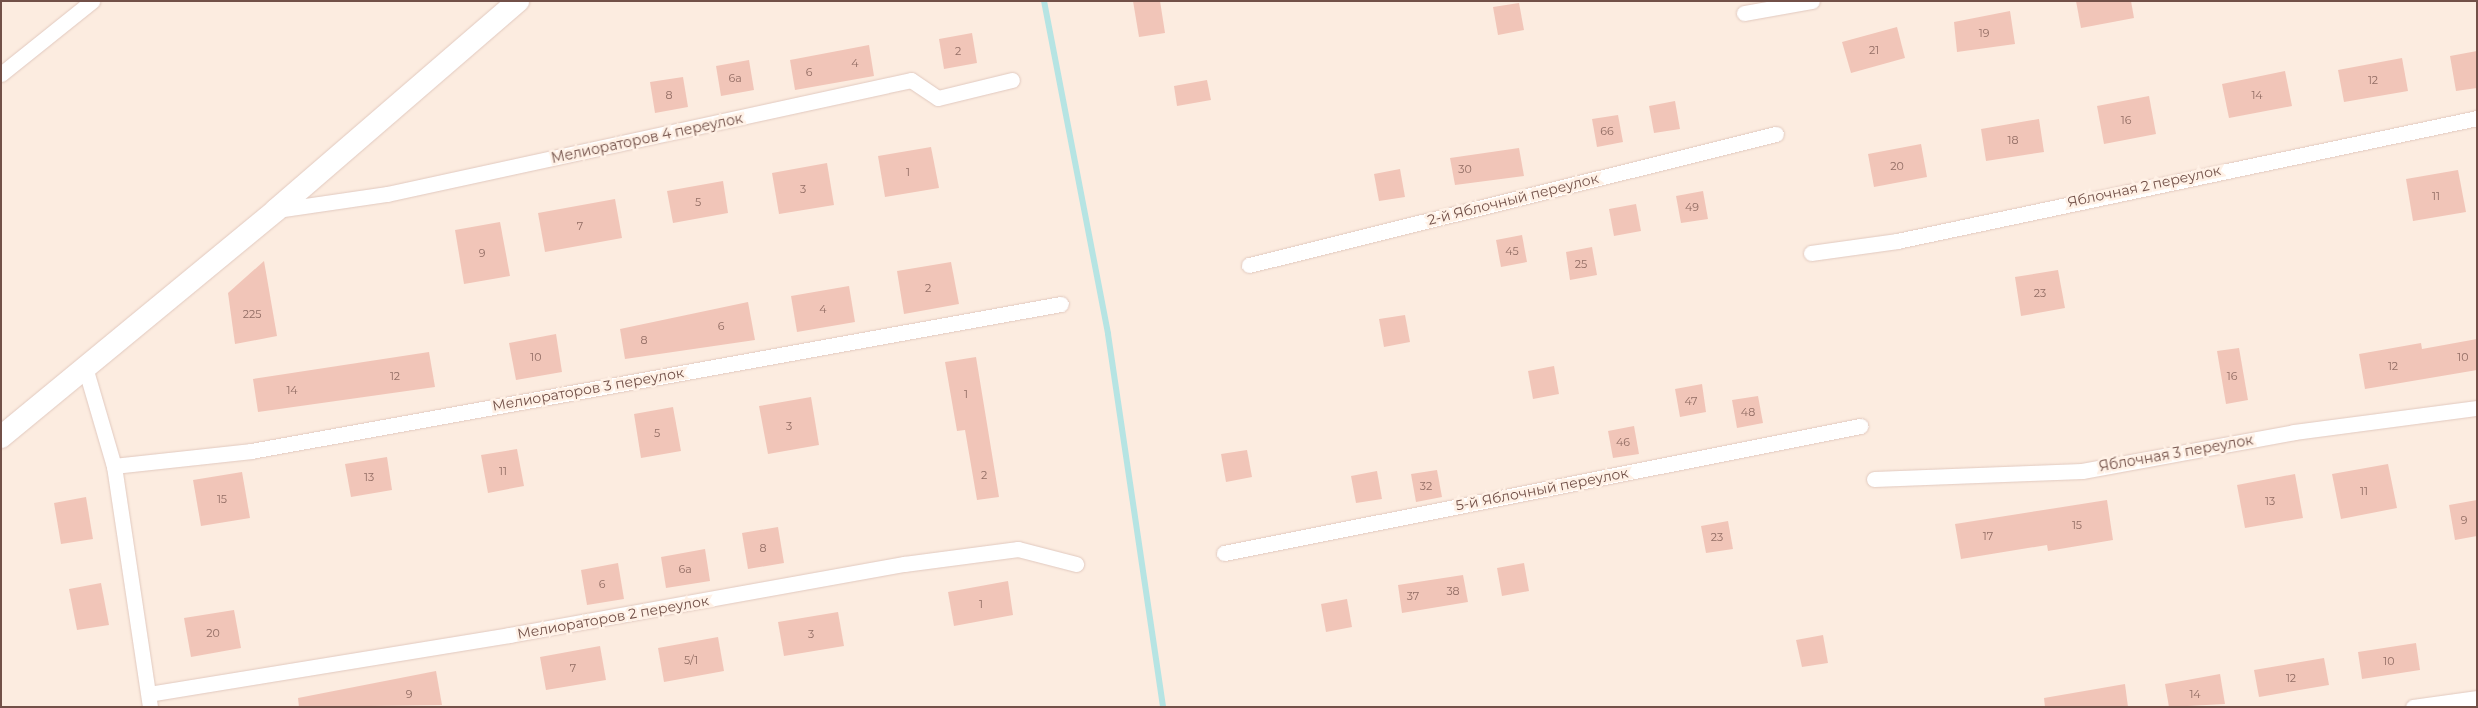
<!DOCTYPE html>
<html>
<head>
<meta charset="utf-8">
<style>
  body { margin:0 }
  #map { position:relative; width:2478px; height:708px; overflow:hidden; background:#fcece0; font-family:Montserrat,sans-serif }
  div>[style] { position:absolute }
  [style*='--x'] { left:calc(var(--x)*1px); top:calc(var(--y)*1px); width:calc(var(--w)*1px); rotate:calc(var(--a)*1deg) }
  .stream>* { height:6px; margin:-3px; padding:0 3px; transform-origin:3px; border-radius:3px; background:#b6e4e3 }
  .building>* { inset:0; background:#f1c5b8 }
  .roads { filter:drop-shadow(0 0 1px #e1c9bf) drop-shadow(0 0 1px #e1c9bf) }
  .street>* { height:15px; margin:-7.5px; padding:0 7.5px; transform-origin:7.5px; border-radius:7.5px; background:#fff }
  .secondary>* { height:22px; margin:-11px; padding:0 11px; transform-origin:11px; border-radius:11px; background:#fff }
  span { translate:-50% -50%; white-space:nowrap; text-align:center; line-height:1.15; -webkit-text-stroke:5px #fff1e6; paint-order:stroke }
  .number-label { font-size:11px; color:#926d64 }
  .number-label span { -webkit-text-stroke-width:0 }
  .street-label { font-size:14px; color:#725048 }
  .frame { position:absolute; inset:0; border:2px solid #725048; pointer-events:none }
</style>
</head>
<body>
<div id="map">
  <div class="stream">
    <i style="--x:1044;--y:1;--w:339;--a:79.1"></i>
    <i style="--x:1108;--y:334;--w:377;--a:81.6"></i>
  </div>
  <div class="building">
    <i style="clip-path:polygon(1133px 1px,1160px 1px,1165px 33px,1139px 37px)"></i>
    <i style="clip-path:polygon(2076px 1px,2131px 1px,2134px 18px,2081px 28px)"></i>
    <i style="clip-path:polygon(1519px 3px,1524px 30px,1498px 35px,1493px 7px)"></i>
    <i style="clip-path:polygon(2010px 11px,2015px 44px,1957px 52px,1954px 22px)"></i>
    <i style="clip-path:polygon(1897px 27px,1905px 58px,1851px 73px,1842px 42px)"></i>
    <i style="clip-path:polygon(972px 33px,977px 63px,944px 69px,939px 39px)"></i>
    <i style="clip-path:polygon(869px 45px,874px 76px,795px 90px,790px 60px)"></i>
    <i style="clip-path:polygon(2477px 51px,2477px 88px,2456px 91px,2450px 56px)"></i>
    <i style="clip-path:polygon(2402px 58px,2408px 91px,2344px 102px,2338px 70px)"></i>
    <i style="clip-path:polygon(749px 60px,754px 90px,721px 96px,716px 66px)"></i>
    <i style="clip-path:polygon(2285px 71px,2292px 106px,2229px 118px,2222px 84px)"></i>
    <i style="clip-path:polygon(683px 77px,688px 107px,655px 113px,650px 82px)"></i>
    <i style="clip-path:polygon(1207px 80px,1211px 100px,1177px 106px,1174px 86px)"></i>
    <i style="clip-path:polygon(2149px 96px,2156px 134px,2104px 144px,2097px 106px)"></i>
    <i style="clip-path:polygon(1675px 101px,1680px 129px,1654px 133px,1649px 106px)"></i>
    <i style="clip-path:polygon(1618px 115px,1623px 142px,1597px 147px,1592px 119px)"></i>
    <i style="clip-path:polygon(2039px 119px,2044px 152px,1986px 161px,1981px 129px)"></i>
    <i style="clip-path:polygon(1921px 144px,1927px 177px,1874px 187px,1868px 154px)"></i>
    <i style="clip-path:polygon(931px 147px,939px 188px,885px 197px,878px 156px)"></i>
    <i style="clip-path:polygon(1519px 148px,1524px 176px,1455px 185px,1450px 158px)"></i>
    <i style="clip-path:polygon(827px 163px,834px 205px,779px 214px,772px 173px)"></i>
    <i style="clip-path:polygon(1400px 169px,1405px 197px,1379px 201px,1374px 174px)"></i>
    <i style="clip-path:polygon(2458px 170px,2466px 212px,2413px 221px,2406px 179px)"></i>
    <i style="clip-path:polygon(723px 181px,728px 213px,673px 223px,667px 191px)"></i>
    <i style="clip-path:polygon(1703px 191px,1708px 219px,1681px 223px,1676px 196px)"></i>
    <i style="clip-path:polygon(615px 199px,622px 238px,545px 252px,538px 213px)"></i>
    <i style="clip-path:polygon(1636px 204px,1641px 231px,1614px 236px,1609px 209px)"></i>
    <i style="clip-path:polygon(500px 222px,510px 276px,464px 284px,455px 230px)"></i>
    <i style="clip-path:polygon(1522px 235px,1527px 262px,1501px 267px,1496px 240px)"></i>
    <i style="clip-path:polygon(1592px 247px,1597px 275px,1570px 280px,1566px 252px)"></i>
    <i style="clip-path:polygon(264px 261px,277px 336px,235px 344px,228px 293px)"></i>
    <i style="clip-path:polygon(951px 262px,959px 304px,904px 314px,897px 271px)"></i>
    <i style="clip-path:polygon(2058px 270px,2065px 308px,2021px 316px,2015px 277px)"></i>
    <i style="clip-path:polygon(849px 286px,855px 322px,797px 332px,791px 296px)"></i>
    <i style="clip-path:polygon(748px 302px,755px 340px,625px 359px,620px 329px)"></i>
    <i style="clip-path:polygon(1405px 315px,1410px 342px,1384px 347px,1379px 319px)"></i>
    <i style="clip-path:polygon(556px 334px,562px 372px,516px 380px,509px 343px)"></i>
    <i style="clip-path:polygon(2477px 339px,2477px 370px,2365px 389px,2359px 354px,2421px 343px,2422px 349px)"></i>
    <i style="clip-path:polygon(2239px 348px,2248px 400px,2226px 404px,2217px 351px)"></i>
    <i style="clip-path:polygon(429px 352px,435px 387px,258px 412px,253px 379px)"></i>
    <i style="clip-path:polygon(976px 357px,999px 497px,977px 500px,965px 430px,957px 431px,945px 362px)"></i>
    <i style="clip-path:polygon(1554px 366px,1559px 394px,1533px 399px,1528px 371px)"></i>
    <i style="clip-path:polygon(1702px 384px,1706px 412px,1680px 417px,1675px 389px)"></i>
    <i style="clip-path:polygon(1758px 396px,1763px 423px,1737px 428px,1732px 400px)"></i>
    <i style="clip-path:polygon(811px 397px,819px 445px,768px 454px,759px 406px)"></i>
    <i style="clip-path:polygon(673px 407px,681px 451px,641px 458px,634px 414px)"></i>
    <i style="clip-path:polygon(1634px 426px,1639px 454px,1613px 458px,1608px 431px)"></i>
    <i style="clip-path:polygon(517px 449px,524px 486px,488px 493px,481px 455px)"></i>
    <i style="clip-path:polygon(1247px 450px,1252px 477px,1226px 482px,1221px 454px)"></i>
    <i style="clip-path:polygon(387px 457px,392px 490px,351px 497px,345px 464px)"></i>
    <i style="clip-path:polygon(2388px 464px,2397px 508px,2341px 519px,2332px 474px)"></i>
    <i style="clip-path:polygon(1437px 470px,1442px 497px,1416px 502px,1411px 474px)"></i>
    <i style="clip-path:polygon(1377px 471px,1382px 499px,1356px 503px,1351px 476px)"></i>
    <i style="clip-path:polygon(242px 472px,250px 518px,201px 526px,193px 480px)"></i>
    <i style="clip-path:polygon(2295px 474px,2303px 518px,2245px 528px,2237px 485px)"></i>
    <i style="clip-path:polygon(86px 497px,93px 539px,61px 544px,54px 503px)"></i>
    <i style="clip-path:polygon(2107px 500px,2113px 540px,2048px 551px,2047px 545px,1961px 559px,1955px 524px)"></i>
    <i style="clip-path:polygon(2477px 500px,2477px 536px,2455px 540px,2449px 505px)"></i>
    <i style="clip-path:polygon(1728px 521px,1733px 549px,1706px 553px,1701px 526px)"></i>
    <i style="clip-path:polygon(778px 527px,784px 563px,748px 569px,742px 533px)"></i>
    <i style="clip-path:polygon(705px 549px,710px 581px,666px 588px,661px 557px)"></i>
    <i style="clip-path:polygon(618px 563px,624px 599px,587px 605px,581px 570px)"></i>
    <i style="clip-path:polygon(1524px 563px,1529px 591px,1502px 596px,1497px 568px)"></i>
    <i style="clip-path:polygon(1463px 575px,1468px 602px,1402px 613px,1398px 585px)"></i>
    <i style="clip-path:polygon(1008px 581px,1013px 615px,954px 626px,948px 592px)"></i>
    <i style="clip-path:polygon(101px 583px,109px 625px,77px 630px,69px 589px)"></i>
    <i style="clip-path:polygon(1347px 599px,1352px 627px,1326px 632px,1321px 604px)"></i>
    <i style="clip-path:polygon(234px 610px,241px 648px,191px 657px,184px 618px)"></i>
    <i style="clip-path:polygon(838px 612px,844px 646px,784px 656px,778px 622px)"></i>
    <i style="clip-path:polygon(1823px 635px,1828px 663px,1802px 667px,1796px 640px)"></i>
    <i style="clip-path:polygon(718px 637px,724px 671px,664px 682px,658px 648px)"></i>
    <i style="clip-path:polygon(2416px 643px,2420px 670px,2362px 679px,2358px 652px)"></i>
    <i style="clip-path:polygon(600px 646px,606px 680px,546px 690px,540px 657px)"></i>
    <i style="clip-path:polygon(2324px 658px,2329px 685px,2259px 697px,2254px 670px)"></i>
    <i style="clip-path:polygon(436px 671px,442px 705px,299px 707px,298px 698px)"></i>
    <i style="clip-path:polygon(2220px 674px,2225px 704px,2169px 707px,2165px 684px)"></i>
    <i style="clip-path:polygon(2125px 684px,2128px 707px,2045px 707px,2044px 698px)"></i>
  </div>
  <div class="roads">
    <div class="street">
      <i style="--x:1744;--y:13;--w:69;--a:-10"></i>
      <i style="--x:1;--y:74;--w:117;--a:-38.7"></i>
      <i style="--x:277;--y:210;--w:111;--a:-8.3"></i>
      <i style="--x:387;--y:194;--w:536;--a:-12.27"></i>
      <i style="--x:911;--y:80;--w:32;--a:34"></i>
      <i style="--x:938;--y:98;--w:76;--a:-13.7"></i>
      <i style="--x:1811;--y:253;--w:87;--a:-7.9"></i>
      <i style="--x:1897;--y:241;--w:593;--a:-11.97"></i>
      <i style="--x:1249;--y:265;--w:543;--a:-13.96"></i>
      <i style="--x:85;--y:367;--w:103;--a:73.7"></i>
      <i style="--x:114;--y:466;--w:244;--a:81.5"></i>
      <i style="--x:114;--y:466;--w:138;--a:-6.2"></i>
      <i style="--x:251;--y:451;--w:823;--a:-10.29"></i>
      <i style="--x:1874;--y:479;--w:208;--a:-2.2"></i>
      <i style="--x:2082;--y:471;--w:216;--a:-10.4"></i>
      <i style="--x:2294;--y:432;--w:185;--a:-7.5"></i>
      <i style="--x:1224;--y:553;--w:649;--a:-11.29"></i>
      <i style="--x:149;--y:694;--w:365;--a:-9.3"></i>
      <i style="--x:509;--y:635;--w:401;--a:-10.2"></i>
      <i style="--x:904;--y:564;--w:115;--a:-7.5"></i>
      <i style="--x:1018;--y:549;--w:60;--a:14.5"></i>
      <i style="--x:2413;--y:707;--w:65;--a:-8"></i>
    </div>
    <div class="secondary">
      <i style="--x:1;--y:437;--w:357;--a:-39.5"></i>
      <i style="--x:276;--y:210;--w:320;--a:-40.8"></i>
    </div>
  </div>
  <div class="number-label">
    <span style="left:1984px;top:33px">19</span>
    <span style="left:1874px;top:50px">21</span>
    <span style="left:958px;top:51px">2</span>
    <span style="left:855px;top:63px">4</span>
    <span style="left:809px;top:72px">6</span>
    <span style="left:735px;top:78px">6а</span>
    <span style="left:2373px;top:80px">12</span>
    <span style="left:669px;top:95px">8</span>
    <span style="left:2257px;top:95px">14</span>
    <span style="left:2126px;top:120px">16</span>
    <span style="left:1607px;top:131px">66</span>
    <span style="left:2013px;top:140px">18</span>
    <span style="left:1897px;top:166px">20</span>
    <span style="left:1465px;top:169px">30</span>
    <span style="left:908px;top:172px">1</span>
    <span style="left:803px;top:189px">3</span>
    <span style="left:2436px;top:196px">11</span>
    <span style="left:698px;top:202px">5</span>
    <span style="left:1692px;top:207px">49</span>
    <span style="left:580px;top:226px">7</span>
    <span style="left:1512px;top:251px">45</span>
    <span style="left:482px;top:253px">9</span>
    <span style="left:1581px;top:264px">25</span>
    <span style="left:928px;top:288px">2</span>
    <span style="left:2040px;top:293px">23</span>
    <span style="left:823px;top:309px">4</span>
    <span style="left:252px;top:314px">225</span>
    <span style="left:721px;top:326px">6</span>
    <span style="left:644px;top:340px">8</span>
    <span style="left:536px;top:357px">10</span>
    <span style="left:2463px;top:357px">10</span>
    <span style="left:2393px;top:366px">12</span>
    <span style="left:395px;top:376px">12</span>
    <span style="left:2232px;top:376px">16</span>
    <span style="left:292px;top:390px">14</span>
    <span style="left:966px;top:394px">1</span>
    <span style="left:1691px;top:401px">47</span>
    <span style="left:1748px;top:412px">48</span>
    <span style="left:789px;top:426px">3</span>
    <span style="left:657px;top:433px">5</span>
    <span style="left:1623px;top:442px">46</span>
    <span style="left:503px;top:471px">11</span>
    <span style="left:984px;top:475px">2</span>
    <span style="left:369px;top:477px">13</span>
    <span style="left:1426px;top:486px">32</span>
    <span style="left:2364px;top:491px">11</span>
    <span style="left:222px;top:499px">15</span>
    <span style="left:2270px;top:501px">13</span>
    <span style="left:2464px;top:520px">9</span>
    <span style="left:2077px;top:525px">15</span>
    <span style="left:1988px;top:536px">17</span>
    <span style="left:1717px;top:537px">23</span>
    <span style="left:763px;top:548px">8</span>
    <span style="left:685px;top:569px">6а</span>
    <span style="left:602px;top:584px">6</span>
    <span style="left:1453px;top:591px">38</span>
    <span style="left:1413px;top:596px">37</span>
    <span style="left:981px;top:604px">1</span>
    <span style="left:213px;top:633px">20</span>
    <span style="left:811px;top:634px">3</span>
    <span style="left:691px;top:660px">5/1</span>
    <span style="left:2389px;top:661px">10</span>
    <span style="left:573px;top:668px">7</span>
    <span style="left:2291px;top:678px">12</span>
    <span style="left:409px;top:694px">9</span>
    <span style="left:2195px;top:694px">14</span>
  </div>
  <div class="street-label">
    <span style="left:647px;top:138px;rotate:-12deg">Мелиораторов 4 переулок</span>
    <span style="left:2144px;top:186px;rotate:-12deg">Яблочная 2 переулок</span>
    <span style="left:1513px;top:199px;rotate:-14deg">2-й Яблочный переулок</span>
    <span style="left:588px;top:389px;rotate:-10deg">Мелиораторов 3 переулок</span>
    <span style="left:2176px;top:453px;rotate:-10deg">Яблочная 3 переулок</span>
    <span style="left:1542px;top:489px;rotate:-11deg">5-й Яблочный переулок</span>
    <span style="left:613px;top:617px;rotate:-10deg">Мелиораторов 2 переулок</span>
  </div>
  <div class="frame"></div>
</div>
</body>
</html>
